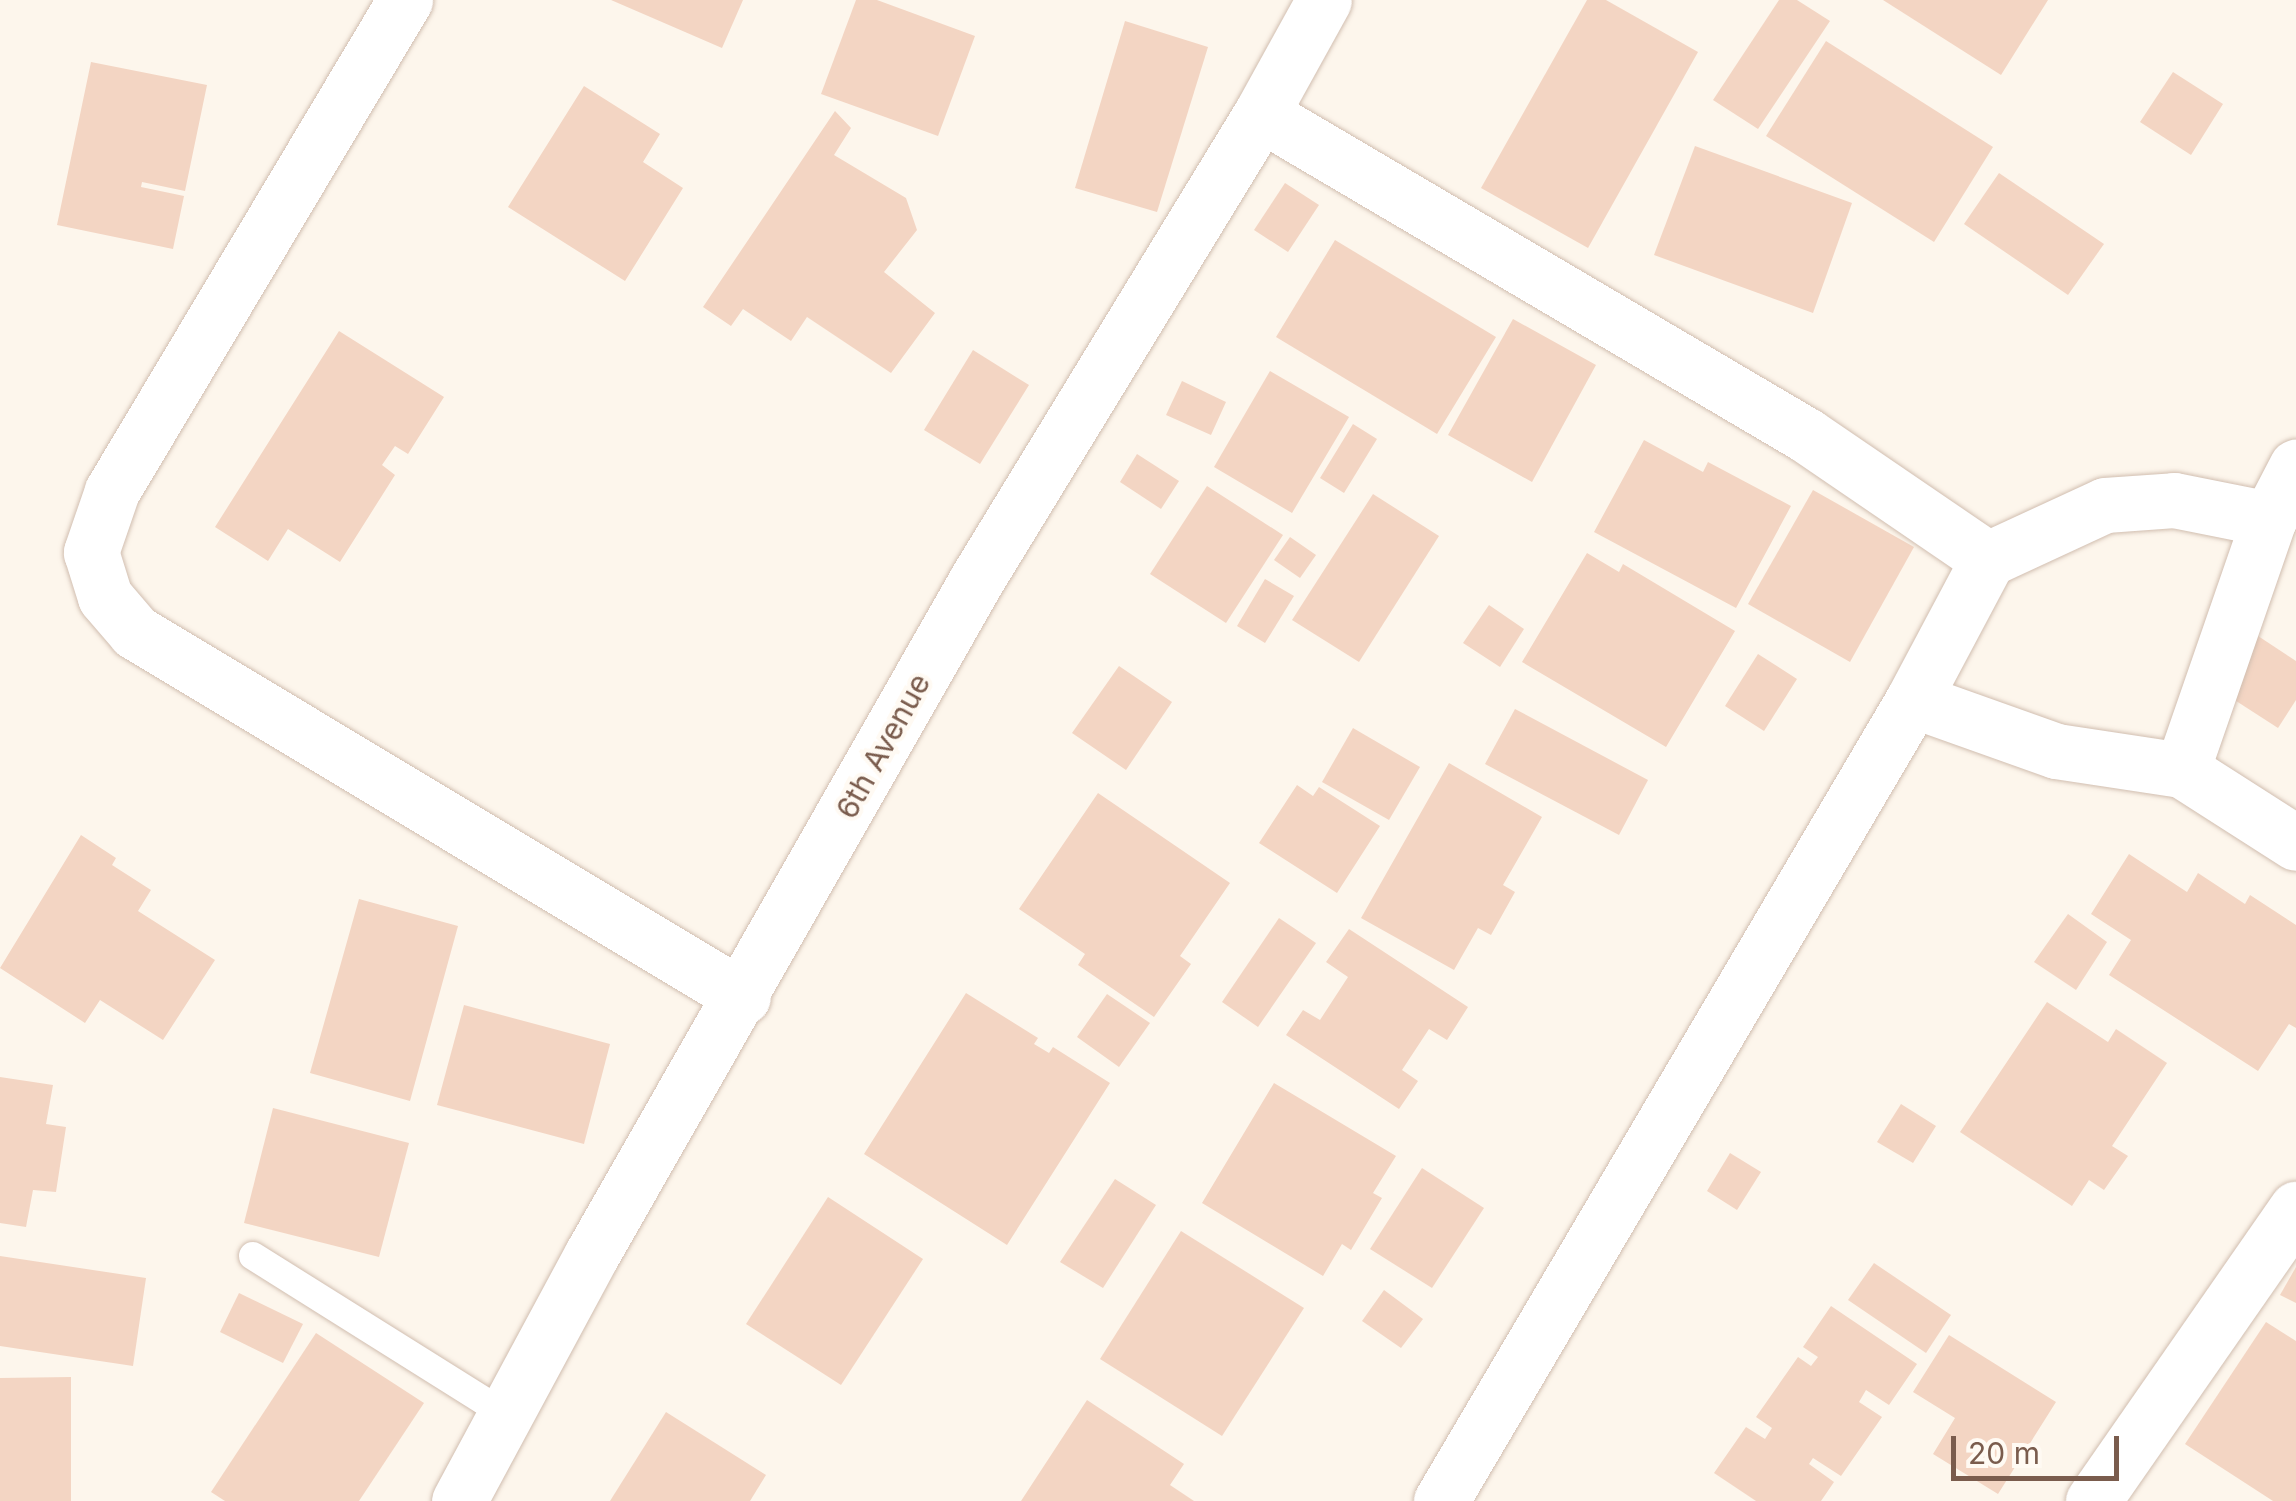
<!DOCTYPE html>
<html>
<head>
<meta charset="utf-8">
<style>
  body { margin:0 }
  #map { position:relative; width:2296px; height:1501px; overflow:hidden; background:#fdf6ec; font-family:Inter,sans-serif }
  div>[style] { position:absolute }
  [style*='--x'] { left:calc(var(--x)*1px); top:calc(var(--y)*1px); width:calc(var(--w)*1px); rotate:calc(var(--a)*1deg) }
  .building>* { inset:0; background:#f3d5c3 }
  .roads { filter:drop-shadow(0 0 2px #d1beb0) drop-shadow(0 0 2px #d1beb0) }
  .lane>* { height:28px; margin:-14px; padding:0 14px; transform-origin:14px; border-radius:14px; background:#fff }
  .street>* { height:55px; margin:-27.5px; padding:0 27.5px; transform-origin:27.5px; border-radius:27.5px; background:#fff }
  span { translate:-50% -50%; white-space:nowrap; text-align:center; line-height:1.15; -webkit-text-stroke:8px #fffaf3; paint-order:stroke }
  .street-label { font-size:30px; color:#7a5c4d }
  .scale { position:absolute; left:1951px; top:1436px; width:168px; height:45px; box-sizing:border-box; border:5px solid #7a5c4d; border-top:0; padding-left:12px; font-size:30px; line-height:35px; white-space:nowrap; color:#7a5c4d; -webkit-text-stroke:8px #fffaf3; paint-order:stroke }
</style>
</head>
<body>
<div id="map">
  <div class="building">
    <i style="clip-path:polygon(611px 0,743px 0,722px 48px)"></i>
    <i style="clip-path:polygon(856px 0,877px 0,975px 36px,938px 136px,821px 94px)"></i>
    <i style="clip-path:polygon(1587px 0,1606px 0,1698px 52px,1588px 248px,1481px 188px)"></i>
    <i style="clip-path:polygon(1779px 0,1797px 0,1830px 21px,1758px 129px,1713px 100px)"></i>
    <i style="clip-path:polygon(1883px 0,2048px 0,2001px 75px)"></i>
    <i style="clip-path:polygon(1125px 21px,1208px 47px,1157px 212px,1075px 188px)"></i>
    <i style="clip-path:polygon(1826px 41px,1993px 147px,1934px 242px,1766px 136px)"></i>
    <i style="clip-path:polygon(91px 62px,207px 85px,185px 191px,142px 182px,141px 187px,184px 196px,173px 249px,57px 225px)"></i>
    <i style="clip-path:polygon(2173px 72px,2223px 104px,2191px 155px,2140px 122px)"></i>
    <i style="clip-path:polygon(584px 86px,660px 134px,643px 162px,683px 188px,625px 281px,508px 207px)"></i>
    <i style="clip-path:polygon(835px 111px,851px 128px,834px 155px,906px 198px,917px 230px,884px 272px,935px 313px,891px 373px,807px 317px,791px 341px,743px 309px,731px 326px,703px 307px)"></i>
    <i style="clip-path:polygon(1695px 146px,1852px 203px,1813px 313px,1654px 255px)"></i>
    <i style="clip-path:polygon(1999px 173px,2104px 244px,2068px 295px,1964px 224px)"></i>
    <i style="clip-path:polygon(1285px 183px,1319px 205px,1288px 252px,1254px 230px)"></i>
    <i style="clip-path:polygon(1335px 240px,1496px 337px,1437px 434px,1276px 337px)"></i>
    <i style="clip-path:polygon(1513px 319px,1596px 365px,1532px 482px,1448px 435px)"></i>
    <i style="clip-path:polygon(339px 331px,444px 397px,408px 454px,395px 446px,382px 465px,395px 475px,340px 562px,288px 529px,268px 561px,215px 527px)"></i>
    <i style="clip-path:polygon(973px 350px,1029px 385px,980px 464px,924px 430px)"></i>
    <i style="clip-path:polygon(1270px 371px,1349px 417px,1292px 513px,1214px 467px)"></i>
    <i style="clip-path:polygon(1182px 381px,1226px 402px,1211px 435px,1166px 415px)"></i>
    <i style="clip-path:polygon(1353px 424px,1377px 439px,1344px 493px,1320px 478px)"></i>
    <i style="clip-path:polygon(1644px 440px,1703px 472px,1708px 462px,1791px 506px,1736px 608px,1594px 532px)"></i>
    <i style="clip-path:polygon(1137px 454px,1179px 481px,1161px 509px,1120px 482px)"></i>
    <i style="clip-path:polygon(1207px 486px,1283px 535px,1226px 623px,1150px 574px)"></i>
    <i style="clip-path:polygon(1813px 490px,1914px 547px,1850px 662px,1748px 604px)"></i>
    <i style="clip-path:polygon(1373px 494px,1439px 536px,1359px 662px,1292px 620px)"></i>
    <i style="clip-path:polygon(1290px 537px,1316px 555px,1300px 578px,1274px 560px)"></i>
    <i style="clip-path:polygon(1587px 553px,1619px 572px,1623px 564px,1735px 631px,1666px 747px,1522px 662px)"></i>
    <i style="clip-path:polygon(1265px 579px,1294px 596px,1265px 643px,1237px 626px)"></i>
    <i style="clip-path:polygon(1489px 605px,1524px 629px,1500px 667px,1463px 643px)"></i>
    <i style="clip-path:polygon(2252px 632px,2296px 661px,2296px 700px,2278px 728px,2216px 688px)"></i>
    <i style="clip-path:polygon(1758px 654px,1797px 679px,1764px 731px,1725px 706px)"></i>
    <i style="clip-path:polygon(1119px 666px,1172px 702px,1126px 770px,1072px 733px)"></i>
    <i style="clip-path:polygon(1515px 709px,1648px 780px,1619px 835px,1485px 764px)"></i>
    <i style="clip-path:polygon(1353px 728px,1420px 767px,1389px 820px,1322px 782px)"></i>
    <i style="clip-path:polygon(1449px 763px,1542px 817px,1503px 885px,1515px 892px,1491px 935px,1478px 928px,1454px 970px,1361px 918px)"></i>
    <i style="clip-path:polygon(1297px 785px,1313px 796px,1319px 787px,1380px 826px,1337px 893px,1259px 843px)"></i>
    <i style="clip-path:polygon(1098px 793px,1230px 883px,1180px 956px,1191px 964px,1154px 1017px,1078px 965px,1085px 954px,1019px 909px)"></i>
    <i style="clip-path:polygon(81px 835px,116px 858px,112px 865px,151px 890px,138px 911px,215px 960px,163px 1040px,100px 1000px,85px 1023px,0 968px)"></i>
    <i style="clip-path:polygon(2129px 854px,2187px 892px,2198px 873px,2245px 904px,2250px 895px,2296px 925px,2296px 1028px,2289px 1024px,2258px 1071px,2109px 975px,2131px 940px,2091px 914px)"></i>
    <i style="clip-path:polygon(359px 899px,458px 926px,410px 1101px,310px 1073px)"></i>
    <i style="clip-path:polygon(2068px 914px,2107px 942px,2076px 990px,2034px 962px)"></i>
    <i style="clip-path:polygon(1279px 918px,1316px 943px,1258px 1027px,1222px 1002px)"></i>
    <i style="clip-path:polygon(1349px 929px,1468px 1007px,1447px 1040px,1429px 1029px,1402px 1070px,1418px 1081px,1399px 1109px,1286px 1035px,1303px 1010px,1320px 1020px,1348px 977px,1326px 962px)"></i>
    <i style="clip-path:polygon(966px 993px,1038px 1038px,1034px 1044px,1049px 1053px,1053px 1047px,1110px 1083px,1007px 1245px,864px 1154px)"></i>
    <i style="clip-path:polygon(1107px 994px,1150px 1023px,1119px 1067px,1077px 1037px)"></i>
    <i style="clip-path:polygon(2047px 1002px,2108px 1042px,2116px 1029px,2167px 1063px,2112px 1146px,2128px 1156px,2104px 1190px,2089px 1180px,2072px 1206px,1960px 1132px)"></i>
    <i style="clip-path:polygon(464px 1005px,610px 1044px,584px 1144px,437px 1105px)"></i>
    <i style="clip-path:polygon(0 1077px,53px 1085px,46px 1124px,66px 1127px,56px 1192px,33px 1190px,26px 1227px,0 1223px)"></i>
    <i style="clip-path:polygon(1274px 1083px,1396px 1156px,1373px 1193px,1382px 1198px,1351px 1250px,1342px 1244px,1323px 1276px,1202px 1203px)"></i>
    <i style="clip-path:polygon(1901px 1104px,1936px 1126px,1913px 1163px,1877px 1142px)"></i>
    <i style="clip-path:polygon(273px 1108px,409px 1143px,379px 1257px,244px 1223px)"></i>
    <i style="clip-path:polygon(1730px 1153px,1761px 1172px,1737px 1210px,1707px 1191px)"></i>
    <i style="clip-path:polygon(1422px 1168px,1484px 1208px,1432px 1288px,1370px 1249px)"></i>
    <i style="clip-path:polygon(1115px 1179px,1156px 1205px,1103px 1288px,1060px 1262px)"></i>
    <i style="clip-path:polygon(828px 1197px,923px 1259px,841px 1385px,746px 1324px)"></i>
    <i style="clip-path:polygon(1181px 1231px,1304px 1308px,1222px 1436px,1100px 1359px)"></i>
    <i style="clip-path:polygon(0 1256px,146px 1278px,133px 1366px,0 1346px)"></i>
    <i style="clip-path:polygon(1874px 1263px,1951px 1315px,1926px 1353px,1848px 1300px)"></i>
    <i style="clip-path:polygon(2296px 1267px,2296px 1303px,2280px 1295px)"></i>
    <i style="clip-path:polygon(1384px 1290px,1423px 1319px,1401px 1348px,1362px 1321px)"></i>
    <i style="clip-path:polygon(239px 1293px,303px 1324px,283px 1363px,220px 1332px)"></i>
    <i style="clip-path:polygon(1831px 1306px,1917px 1364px,1889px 1405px,1866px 1390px,1859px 1402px,1882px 1417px,1841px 1476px,1813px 1458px,1809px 1464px,1834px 1482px,1821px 1501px,1756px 1501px,1714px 1473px,1746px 1427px,1765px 1439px,1772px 1428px,1756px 1417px,1798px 1357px,1811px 1366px,1818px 1357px,1803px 1347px)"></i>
    <i style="clip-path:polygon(2266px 1322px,2296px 1341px,2296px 1501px,2273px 1501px,2185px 1444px)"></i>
    <i style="clip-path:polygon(316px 1333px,424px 1403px,359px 1501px,225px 1501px,211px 1492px)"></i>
    <i style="clip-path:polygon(1949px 1335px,2056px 1402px,1998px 1494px,1933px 1454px,1955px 1418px,1913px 1392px)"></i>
    <i style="clip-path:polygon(71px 1377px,71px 1501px,0 1501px,0 1378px)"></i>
    <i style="clip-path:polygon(1087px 1400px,1184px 1464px,1170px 1485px,1194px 1501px,1021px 1501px)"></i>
    <i style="clip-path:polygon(666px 1412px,766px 1475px,750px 1501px,610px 1501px)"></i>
  </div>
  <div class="roads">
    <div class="lane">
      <i style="--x:253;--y:1256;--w:299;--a:32.1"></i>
    </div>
    <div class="street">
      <i style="--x:405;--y:0;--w:572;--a:120.83"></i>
      <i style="--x:112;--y:491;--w:65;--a:109"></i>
      <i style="--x:91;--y:552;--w:47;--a:72.7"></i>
      <i style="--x:105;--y:597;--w:46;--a:49.4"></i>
      <i style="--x:135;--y:632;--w:709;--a:30.98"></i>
      <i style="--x:1261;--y:114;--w:633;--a:30.5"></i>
      <i style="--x:1806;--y:435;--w:220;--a:34.3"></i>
      <i style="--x:1913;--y:700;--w:152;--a:19.6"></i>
      <i style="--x:2056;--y:751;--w:127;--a:8.6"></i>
      <i style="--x:2182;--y:770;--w:135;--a:32.6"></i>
      <i style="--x:2182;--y:770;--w:266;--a:-70.9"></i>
      <i style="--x:2269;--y:519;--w:59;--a:-62.6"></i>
      <i style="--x:459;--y:1501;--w:281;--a:-61.7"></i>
      <i style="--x:592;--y:1254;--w:777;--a:-60.3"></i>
      <i style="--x:977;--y:579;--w:545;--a:-58.59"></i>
      <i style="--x:1261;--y:114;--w:130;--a:-61.1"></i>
      <i style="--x:1441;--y:1501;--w:930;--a:-59.49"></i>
      <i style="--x:1913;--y:700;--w:160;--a:-62"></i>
      <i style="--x:1988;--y:559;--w:129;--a:-24.8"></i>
      <i style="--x:2105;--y:505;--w:69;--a:-4.1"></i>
      <i style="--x:2174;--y:500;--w:97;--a:11.3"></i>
      <i style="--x:2093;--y:1501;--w:356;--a:-55.2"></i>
    </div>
  </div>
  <div class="street-label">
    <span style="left:883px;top:746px;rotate:-61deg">6th Avenue</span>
  </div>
  <div class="scale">20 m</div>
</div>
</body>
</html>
